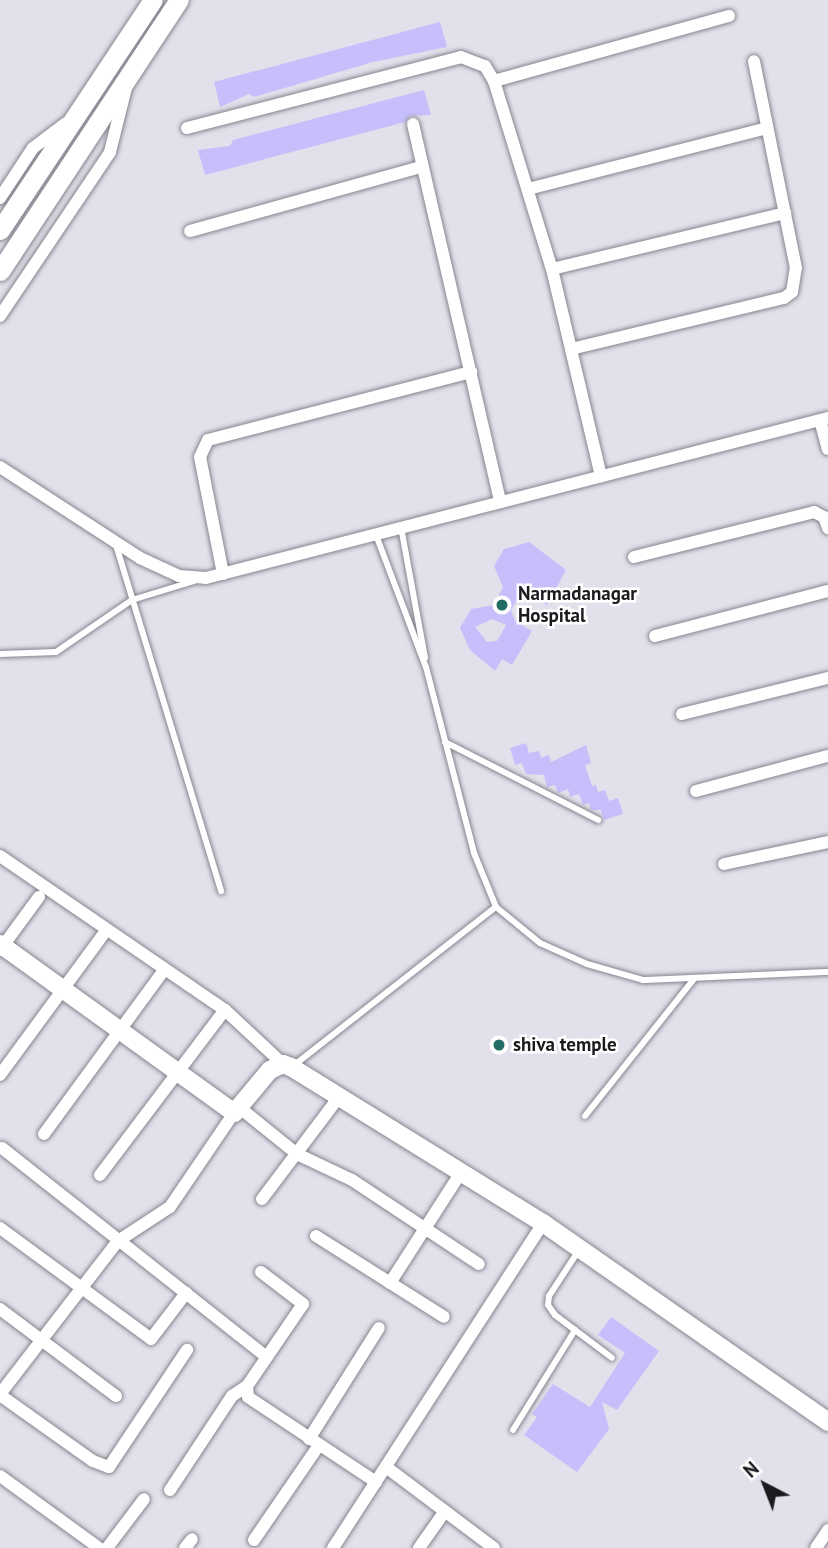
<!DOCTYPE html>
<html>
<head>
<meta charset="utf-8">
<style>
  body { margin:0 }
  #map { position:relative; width:828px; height:1548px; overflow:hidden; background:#e1e0eb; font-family:"PT Sans",sans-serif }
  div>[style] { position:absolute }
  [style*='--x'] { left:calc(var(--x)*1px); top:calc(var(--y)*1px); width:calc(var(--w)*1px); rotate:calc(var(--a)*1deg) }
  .building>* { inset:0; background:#c6bffb }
  .roads { filter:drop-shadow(0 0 2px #86858f) drop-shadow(0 0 2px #86858f) }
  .service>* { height:6px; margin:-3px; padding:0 3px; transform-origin:3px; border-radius:3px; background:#fff }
  .minor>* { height:12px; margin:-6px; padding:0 6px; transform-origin:6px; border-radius:6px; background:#fff }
  .secondary>* { height:18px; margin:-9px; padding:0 9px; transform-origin:9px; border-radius:9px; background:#fff }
  .primary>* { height:19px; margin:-9.5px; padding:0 9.5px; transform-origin:9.5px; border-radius:9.5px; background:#fff }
  .dots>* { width:19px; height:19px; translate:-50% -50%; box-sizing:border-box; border:4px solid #fff; border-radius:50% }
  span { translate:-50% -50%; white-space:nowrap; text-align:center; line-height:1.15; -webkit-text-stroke:5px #fff; paint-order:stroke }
  .poi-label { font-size:19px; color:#1b1b1f; font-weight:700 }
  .left { translate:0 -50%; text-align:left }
  .north { position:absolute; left:730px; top:1450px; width:70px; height:70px; -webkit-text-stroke:5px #fff; paint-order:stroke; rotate:318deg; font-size:19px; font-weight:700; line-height:28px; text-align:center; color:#1b1b1f }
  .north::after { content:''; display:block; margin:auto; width:24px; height:32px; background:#1b1b1f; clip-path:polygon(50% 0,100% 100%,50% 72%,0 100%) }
</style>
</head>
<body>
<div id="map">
  <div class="building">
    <i style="clip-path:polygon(440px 22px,447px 47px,373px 62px,254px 97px,249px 94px,220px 107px,214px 82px)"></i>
    <i style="clip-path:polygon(424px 90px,431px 115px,410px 116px,405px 122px,205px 175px,198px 150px,230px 146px,233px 140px)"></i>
    <i style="clip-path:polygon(evenodd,529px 542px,566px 570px,547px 605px,528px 594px,519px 597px,511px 610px,515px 621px,532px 631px,512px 665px,502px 659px,495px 671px,470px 650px,460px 628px,471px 609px,494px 605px,503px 587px,494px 566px,504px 549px,529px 542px,492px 619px,506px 625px,497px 641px,487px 642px,475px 627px,492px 619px)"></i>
    <i style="clip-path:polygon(526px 743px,529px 753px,539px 751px,541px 758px,549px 755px,551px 762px,586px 745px,591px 763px,585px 765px,592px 786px,596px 785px,598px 792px,605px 790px,609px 801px,618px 798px,623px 814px,604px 820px,601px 810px,591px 810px,589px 803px,583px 805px,579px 794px,570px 797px,568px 789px,558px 793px,555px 785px,547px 787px,544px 775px,526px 774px,522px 763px,515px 765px,510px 748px)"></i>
    <i style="clip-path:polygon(611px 1317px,659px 1351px,617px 1410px,602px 1402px,609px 1429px,577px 1472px,524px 1435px,537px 1417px,532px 1414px,553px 1384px,590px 1407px,625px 1353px,598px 1335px)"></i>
  </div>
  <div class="roads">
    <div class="service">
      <i style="--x:401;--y:527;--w:133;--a:79.6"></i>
      <i style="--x:376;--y:535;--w:141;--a:69.3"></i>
      <i style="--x:426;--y:667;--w:192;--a:75.5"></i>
      <i style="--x:474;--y:853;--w:58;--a:67.8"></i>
      <i style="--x:496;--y:907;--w:57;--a:39.3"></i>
      <i style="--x:540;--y:943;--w:51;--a:24.1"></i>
      <i style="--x:587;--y:964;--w:58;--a:15.9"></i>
      <i style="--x:643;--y:980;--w:185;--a:-2.5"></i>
      <i style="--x:116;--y:545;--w:362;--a:73.1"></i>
      <i style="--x:1;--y:654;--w:55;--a:-2.1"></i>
      <i style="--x:56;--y:652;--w:92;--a:-34.4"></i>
      <i style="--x:132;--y:600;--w:65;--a:-17"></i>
      <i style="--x:445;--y:742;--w:172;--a:27"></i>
      <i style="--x:293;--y:1066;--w:258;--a:-38.1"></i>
      <i style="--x:585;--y:1116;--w:175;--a:-51.5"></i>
      <i style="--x:579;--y:1250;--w:55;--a:123.1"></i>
      <i style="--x:549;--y:1296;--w:9;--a:96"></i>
      <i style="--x:548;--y:1305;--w:12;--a:55"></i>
      <i style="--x:555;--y:1315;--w:71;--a:37"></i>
      <i style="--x:513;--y:1430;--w:118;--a:-58.2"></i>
    </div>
    <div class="minor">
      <i style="--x:494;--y:81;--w:244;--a:-15.5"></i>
      <i style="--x:413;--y:124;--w:388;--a:77"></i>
      <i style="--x:187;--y:128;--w:283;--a:-14.5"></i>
      <i style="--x:461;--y:57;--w:26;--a:21"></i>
      <i style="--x:485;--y:66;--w:17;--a:59"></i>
      <i style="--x:494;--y:81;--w:197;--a:72.9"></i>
      <i style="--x:552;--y:269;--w:213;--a:76.7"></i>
      <i style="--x:528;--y:189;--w:247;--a:-14.3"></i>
      <i style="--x:0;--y:198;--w:60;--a:-56.6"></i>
      <i style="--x:33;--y:148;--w:41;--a:-37.1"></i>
      <i style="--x:190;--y:231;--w:239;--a:-15.5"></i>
      <i style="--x:552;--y:269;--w:240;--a:-13.5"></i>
      <i style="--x:0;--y:316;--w:197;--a:-56.1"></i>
      <i style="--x:110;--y:152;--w:66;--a:-76"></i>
      <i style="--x:571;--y:349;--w:219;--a:-13.5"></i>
      <i style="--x:784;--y:298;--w:10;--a:-37"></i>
      <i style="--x:792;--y:292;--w:24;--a:-81"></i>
      <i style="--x:796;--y:268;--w:211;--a:-101.5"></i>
      <i style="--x:820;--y:420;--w:30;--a:75"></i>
      <i style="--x:0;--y:467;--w:167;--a:33"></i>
      <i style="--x:140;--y:558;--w:43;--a:24.8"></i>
      <i style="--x:179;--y:576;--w:27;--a:4"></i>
      <i style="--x:206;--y:578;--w:642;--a:-14.43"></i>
      <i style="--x:634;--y:557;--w:186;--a:-14"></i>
      <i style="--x:814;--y:512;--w:11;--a:27"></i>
      <i style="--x:824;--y:517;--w:12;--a:70"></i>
      <i style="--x:223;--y:574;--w:119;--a:-101.1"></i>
      <i style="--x:200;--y:457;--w:19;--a:-65"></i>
      <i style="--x:208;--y:440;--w:272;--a:-14.5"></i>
      <i style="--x:655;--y:636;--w:179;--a:-14.6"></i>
      <i style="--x:682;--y:714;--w:150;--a:-13.9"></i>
      <i style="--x:696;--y:791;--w:137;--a:-14.9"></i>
      <i style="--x:0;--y:856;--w:273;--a:34.4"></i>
      <i style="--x:225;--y:1010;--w:79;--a:43"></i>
      <i style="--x:724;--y:864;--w:106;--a:-11.9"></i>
      <i style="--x:0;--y:950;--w:66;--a:-53.7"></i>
      <i style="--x:0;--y:1075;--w:174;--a:-53.7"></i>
      <i style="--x:240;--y:1108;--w:73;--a:38.9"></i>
      <i style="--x:297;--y:1154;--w:61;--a:25.3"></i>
      <i style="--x:352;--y:1180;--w:152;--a:33.5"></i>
      <i style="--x:44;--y:1134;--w:203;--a:-53.8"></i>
      <i style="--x:2;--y:1148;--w:337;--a:38.3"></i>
      <i style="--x:100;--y:1175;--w:207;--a:-52.9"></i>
      <i style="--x:262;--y:1199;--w:128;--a:-53"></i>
      <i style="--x:0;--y:1228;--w:187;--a:36.3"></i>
      <i style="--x:151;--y:1339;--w:58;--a:-52.7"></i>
      <i style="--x:316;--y:1236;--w:151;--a:32.3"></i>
      <i style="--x:261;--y:1272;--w:53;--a:37.3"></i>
      <i style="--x:303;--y:1304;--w:99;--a:124.3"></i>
      <i style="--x:247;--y:1386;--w:11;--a:85"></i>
      <i style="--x:248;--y:1397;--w:154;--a:33.6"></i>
      <i style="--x:390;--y:1283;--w:130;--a:-57.3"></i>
      <i style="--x:0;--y:1309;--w:145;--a:36.9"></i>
      <i style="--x:0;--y:1394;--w:193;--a:-52.4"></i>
      <i style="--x:118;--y:1241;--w:62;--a:-33.2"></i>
      <i style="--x:170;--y:1207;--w:114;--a:-55.8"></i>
      <i style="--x:0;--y:1395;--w:114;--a:35.4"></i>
      <i style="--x:93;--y:1461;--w:17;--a:21"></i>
      <i style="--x:109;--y:1467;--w:141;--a:-56.3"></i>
      <i style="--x:309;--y:1439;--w:131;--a:-57.8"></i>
      <i style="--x:386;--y:1467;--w:135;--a:36.9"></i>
      <i style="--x:0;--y:1476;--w:122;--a:36"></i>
      <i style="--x:170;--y:1490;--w:113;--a:-56.6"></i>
      <i style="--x:232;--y:1396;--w:18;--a:-34"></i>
      <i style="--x:254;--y:1540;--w:115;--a:-55.6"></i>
      <i style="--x:107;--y:1548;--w:61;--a:-52.9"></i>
      <i style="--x:185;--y:1548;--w:11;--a:-52"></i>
      <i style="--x:333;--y:1548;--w:387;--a:-57.1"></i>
      <i style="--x:419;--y:1548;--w:45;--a:-54.9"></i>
      <i style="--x:816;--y:1548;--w:22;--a:-56"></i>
    </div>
    <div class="secondary">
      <i style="--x:0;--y:944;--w:289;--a:35.8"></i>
      <i style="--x:234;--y:1113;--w:56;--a:-50.1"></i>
      <i style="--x:270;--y:1070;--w:14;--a:-25"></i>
      <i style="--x:283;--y:1064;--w:9;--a:21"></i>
      <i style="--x:291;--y:1067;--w:296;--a:31.8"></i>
      <i style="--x:543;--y:1223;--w:348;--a:34.9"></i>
    </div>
    <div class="primary">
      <i style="--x:0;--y:230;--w:276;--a:-56.4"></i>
      <i style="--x:0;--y:271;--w:325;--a:-56.6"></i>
    </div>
  </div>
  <div class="dots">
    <i style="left:502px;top:605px;background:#236c63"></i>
    <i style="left:499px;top:1045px;background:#236c63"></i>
  </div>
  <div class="poi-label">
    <span class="left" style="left:518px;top:605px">Narmadanagar<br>Hospital</span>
    <span class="left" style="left:513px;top:1045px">shiva temple</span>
  </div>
  <div class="north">N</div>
</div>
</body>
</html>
